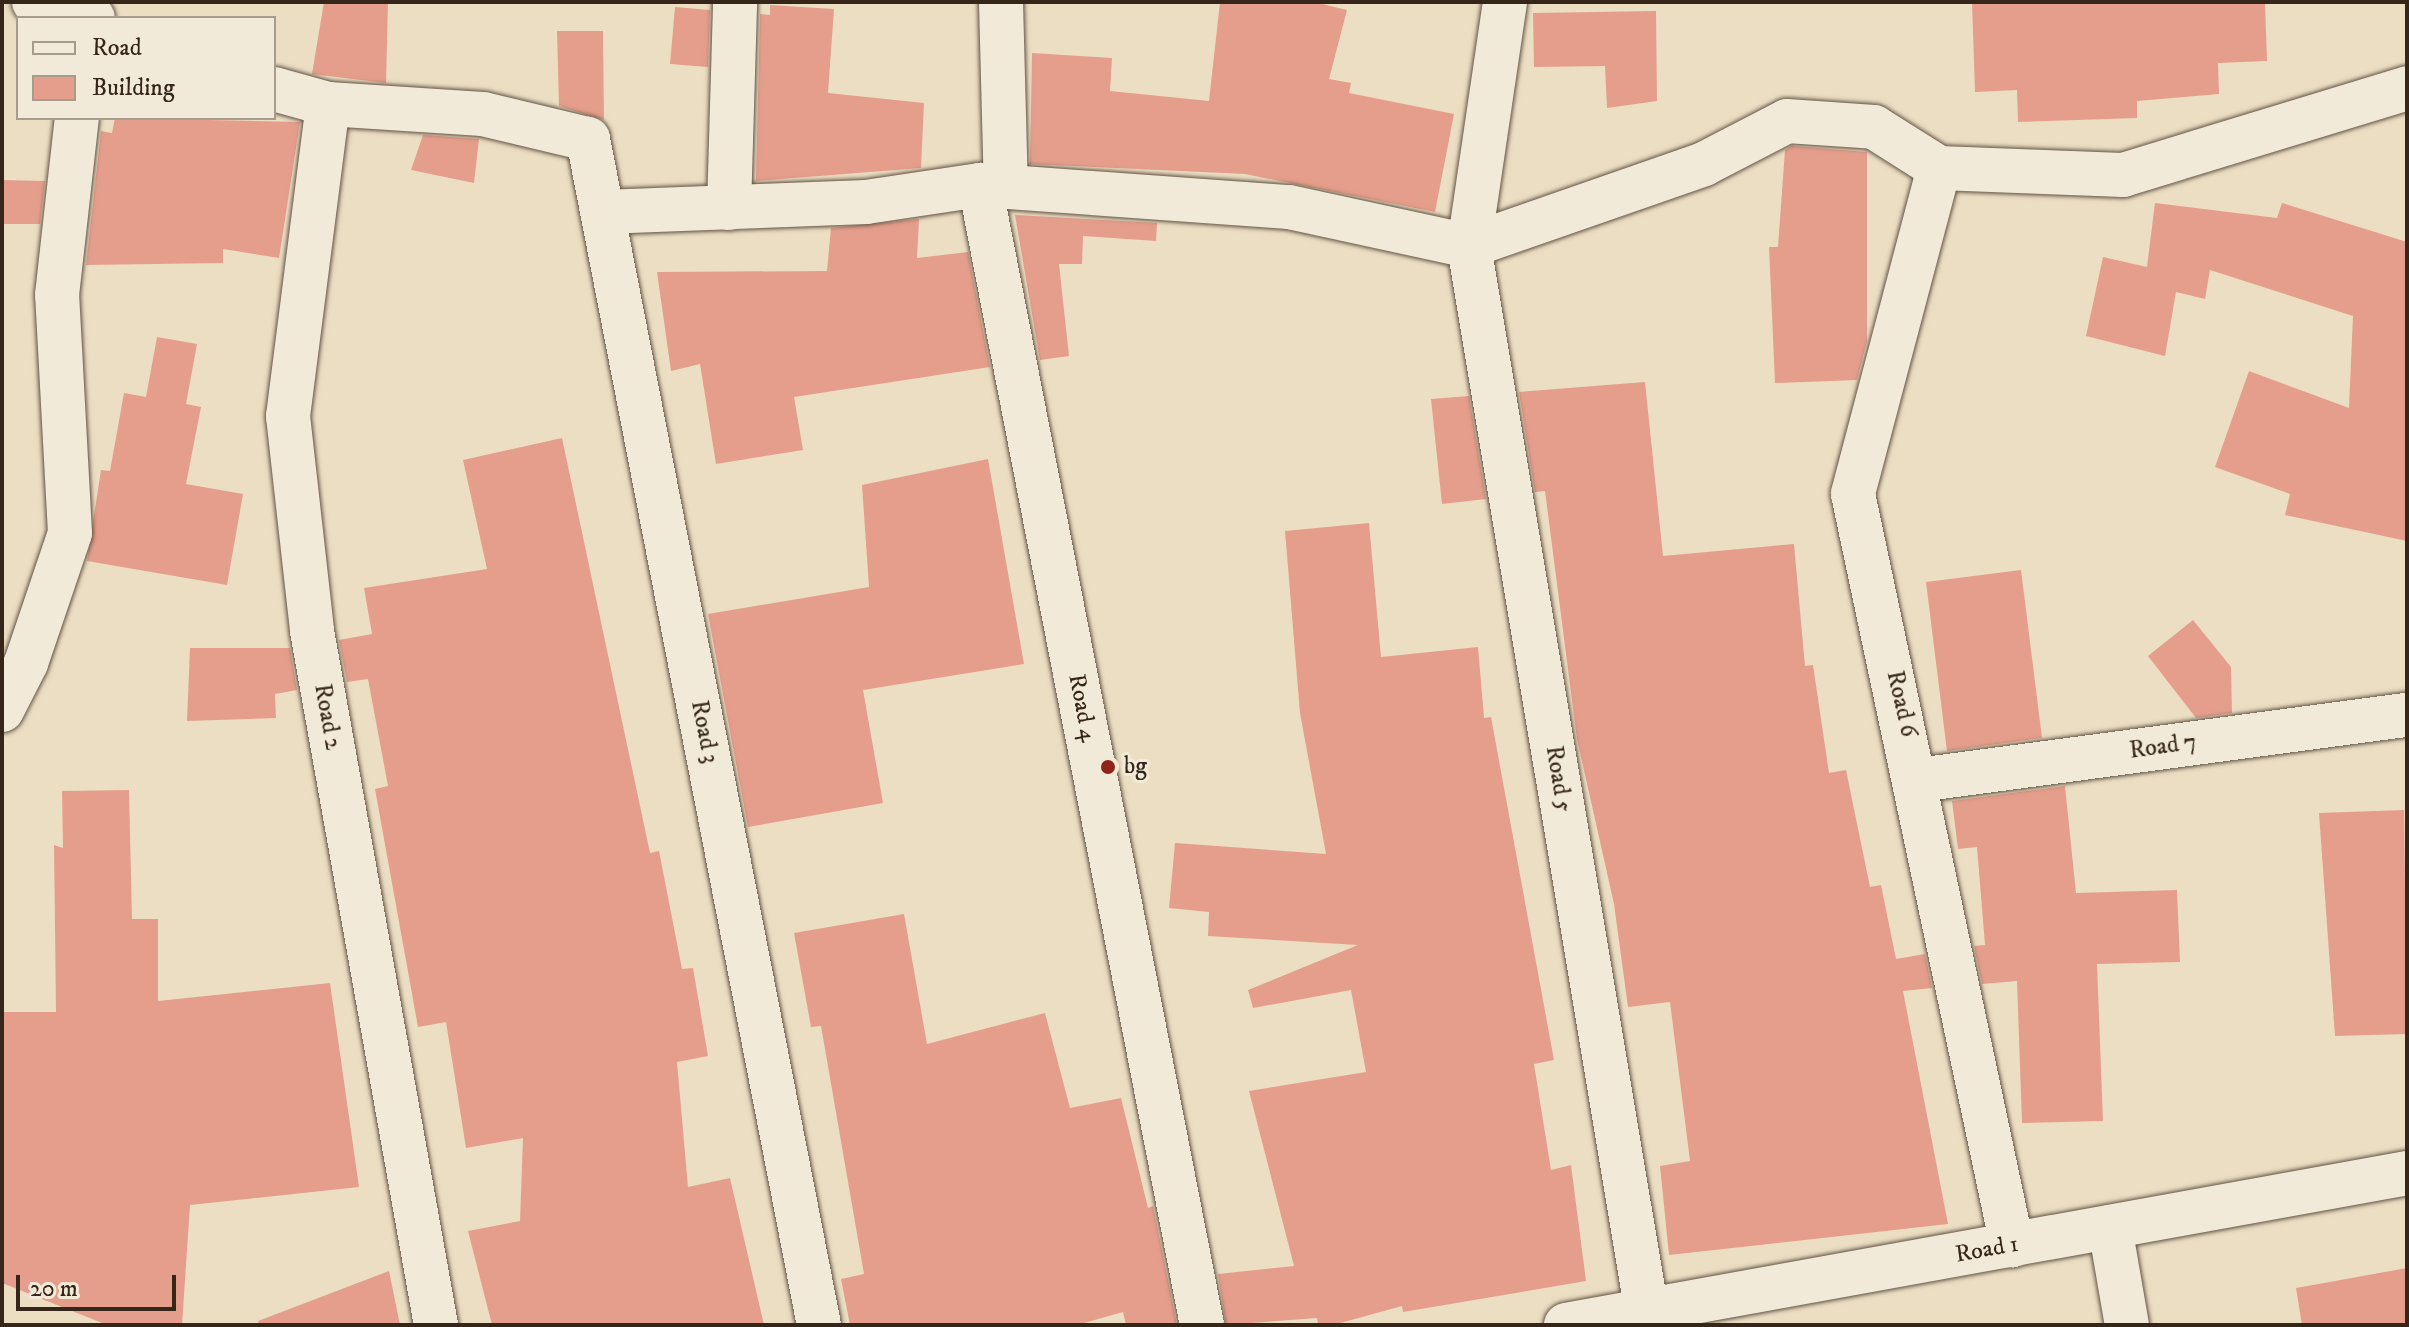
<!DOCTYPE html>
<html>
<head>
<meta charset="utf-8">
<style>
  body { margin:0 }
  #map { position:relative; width:2409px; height:1327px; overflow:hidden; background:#ebdec3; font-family:"IM FELL DW Pica",serif }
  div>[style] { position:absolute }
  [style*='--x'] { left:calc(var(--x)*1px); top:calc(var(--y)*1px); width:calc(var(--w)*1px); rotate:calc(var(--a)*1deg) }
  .building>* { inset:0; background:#e69e8c }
  .roads { filter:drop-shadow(0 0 2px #635344) drop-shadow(0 0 2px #635344) }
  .minor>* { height:44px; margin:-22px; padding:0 22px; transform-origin:22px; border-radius:22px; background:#f2ead8 }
  .dots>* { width:22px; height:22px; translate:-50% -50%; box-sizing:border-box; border:4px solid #f2ead8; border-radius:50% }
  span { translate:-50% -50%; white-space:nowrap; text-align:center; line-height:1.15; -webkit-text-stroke:6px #f2ead8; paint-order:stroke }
  .street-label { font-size:24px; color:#362519 }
  .poi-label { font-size:24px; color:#362519 }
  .left { translate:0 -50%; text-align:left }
  .frame { position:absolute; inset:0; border:4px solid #362519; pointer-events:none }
  .legend { position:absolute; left:16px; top:16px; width:260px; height:104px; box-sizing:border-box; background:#f2ead8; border:2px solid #a79b8c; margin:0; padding:10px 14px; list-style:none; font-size:24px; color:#362519 }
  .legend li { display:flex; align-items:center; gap:16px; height:40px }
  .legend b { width:40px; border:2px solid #a79b8c }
  .scale { position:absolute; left:16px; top:1275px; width:160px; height:36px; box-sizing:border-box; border:4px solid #362519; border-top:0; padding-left:10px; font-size:24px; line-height:28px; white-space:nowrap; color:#362519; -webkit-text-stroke:6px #f2ead8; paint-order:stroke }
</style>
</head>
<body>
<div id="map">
  <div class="building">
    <i style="clip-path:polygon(324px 2px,388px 2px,386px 83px,312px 74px)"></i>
    <i style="clip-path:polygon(1220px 2px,1314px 2px,1347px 10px,1329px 79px,1351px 83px,1349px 93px,1454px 114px,1435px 212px,1245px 174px,1030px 164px,1032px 53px,1112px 58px,1110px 91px,1209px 101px)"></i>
    <i style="clip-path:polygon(1972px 2px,2265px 2px,2267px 61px,2218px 63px,2219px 94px,2137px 101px,2137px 118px,2018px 122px,2017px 90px,1975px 92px)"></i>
    <i style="clip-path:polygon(770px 5px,834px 9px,828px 93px,924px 103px,921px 168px,756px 181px,760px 14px,770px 15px)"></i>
    <i style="clip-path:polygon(675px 7px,710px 10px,708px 67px,670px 64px)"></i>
    <i style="clip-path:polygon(1656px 11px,1657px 101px,1607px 108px,1605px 66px,1534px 67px,1533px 13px)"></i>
    <i style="clip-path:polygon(557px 31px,603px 31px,604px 120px,559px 106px)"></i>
    <i style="clip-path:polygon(115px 118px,300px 122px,279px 258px,223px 249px,223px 263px,86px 265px,101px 131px,112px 133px)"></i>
    <i style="clip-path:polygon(423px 135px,479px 139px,474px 183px,411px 170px)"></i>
    <i style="clip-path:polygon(1792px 146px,1867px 152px,1867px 341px,1857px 380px,1775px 383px,1769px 247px,1778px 247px,1785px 150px)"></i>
    <i style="clip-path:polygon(2px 180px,45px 181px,40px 224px,2px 224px)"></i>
    <i style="clip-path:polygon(2155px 203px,2277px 218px,2282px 203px,2407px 242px,2407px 541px,2285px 515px,2290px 494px,2215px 467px,2249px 371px,2349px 408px,2353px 316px,2210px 270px,2205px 299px,2176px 292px,2165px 356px,2086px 336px,2103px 257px,2147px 267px)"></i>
    <i style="clip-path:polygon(1015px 215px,1157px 223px,1156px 241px,1083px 236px,1082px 264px,1059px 264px,1069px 356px,1040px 360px)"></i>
    <i style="clip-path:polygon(919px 219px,917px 258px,968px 252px,990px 367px,794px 397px,803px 450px,716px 464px,700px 364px,671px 371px,657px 272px,827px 271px,831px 228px)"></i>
    <i style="clip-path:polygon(157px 337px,197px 344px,186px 404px,201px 407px,186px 484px,243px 494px,227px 585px,87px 561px,101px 470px,110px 471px,124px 393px,146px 397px)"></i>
    <i style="clip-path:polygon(1645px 382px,1663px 556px,1794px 544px,1805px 666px,1813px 665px,1829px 773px,1846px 770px,1870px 887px,1881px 885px,1896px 959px,1925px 954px,1932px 988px,1903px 991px,1948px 1224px,1669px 1255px,1660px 1166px,1690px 1161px,1670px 1002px,1628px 1007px,1614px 904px,1577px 739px,1545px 491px,1535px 492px,1519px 392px)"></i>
    <i style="clip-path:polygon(1469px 396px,1486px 499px,1442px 504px,1431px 399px)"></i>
    <i style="clip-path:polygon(562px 438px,650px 853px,659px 851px,682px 969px,693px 968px,708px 1056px,677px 1062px,688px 1187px,730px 1178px,764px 1325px,492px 1325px,468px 1231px,520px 1221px,523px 1138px,466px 1148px,446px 1022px,418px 1027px,375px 789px,388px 786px,368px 679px,347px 682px,339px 640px,372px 634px,364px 588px,487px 569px,463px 460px)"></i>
    <i style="clip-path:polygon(988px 459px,1024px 664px,863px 690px,883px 803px,748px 827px,708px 614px,869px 587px,862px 485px)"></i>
    <i style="clip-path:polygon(1369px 523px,1381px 657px,1478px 647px,1484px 718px,1491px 717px,1554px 1060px,1534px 1064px,1551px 1170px,1571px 1165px,1586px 1281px,1403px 1312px,1402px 1306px,1333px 1325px,1318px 1325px,1317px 1318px,1226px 1325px,1218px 1274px,1294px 1266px,1249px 1091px,1366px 1072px,1351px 990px,1253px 1008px,1248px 990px,1358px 945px,1208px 936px,1209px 912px,1169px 908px,1175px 843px,1326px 854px,1300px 713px,1285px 531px)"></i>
    <i style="clip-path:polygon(2021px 570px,2042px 738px,1947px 751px,1926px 582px)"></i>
    <i style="clip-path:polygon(2193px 620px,2231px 667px,2232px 713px,2196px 718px,2148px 656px)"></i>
    <i style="clip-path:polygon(190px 648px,290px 648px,297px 690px,275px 694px,276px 718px,187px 721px)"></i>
    <i style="clip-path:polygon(2065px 786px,2076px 893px,2177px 890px,2180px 962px,2097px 964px,2103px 1121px,2022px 1123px,2017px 981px,1982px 984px,1974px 946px,1985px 945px,1977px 847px,1958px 849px,1952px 801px)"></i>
    <i style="clip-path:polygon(129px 790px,132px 919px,158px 919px,158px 1001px,330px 983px,359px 1187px,190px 1205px,182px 1325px,107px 1325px,2px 1283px,2px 1012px,56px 1012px,54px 845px,63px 848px,62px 791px)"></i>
    <i style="clip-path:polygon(2404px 810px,2407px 1034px,2335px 1036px,2319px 813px)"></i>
    <i style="clip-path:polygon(904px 914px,927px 1044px,1045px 1013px,1070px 1108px,1121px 1098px,1148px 1208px,1153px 1206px,1177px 1325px,1126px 1325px,1123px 1312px,1077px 1325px,850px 1325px,841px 1279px,864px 1274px,821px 1026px,811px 1027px,794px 933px)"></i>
    <i style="clip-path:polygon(2407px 1268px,2407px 1325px,2302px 1325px,2296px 1288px)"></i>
    <i style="clip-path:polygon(389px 1271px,400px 1325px,259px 1325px,258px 1321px)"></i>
  </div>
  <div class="roads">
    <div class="minor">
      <i style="--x:34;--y:2;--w:61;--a:15.2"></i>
      <i style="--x:1001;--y:2;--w:185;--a:88.5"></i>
      <i style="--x:1505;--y:2;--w:247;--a:98.4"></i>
      <i style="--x:1469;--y:246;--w:1094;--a:80.53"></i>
      <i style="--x:274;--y:89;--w:56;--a:15.5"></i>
      <i style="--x:328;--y:104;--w:155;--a:3.7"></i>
      <i style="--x:483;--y:114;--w:108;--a:13.4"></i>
      <i style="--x:588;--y:139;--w:1208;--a:78.98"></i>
      <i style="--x:328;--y:104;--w:315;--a:97.3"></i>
      <i style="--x:288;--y:416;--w:216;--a:83.6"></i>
      <i style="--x:312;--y:631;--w:705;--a:79.87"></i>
      <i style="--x:1939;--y:168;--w:337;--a:104.8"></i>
      <i style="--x:1853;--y:494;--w:768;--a:78.05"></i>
      <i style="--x:980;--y:185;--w:1161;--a:78.98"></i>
      <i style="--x:729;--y:208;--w:206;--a:-88.3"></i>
      <i style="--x:603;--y:212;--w:263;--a:-2.2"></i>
      <i style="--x:866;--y:202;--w:115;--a:-8.5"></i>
      <i style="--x:980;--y:185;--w:310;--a:4.1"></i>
      <i style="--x:1289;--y:207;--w:184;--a:12.2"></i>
      <i style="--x:1469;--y:246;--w:249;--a:-19.2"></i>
      <i style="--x:1704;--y:164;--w:93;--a:-27.4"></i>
      <i style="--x:1787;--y:121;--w:87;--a:3.9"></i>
      <i style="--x:1874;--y:127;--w:77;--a:32.2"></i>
      <i style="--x:1939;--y:168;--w:184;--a:2.2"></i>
      <i style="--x:2123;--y:175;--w:297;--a:-17"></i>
      <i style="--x:2;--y:710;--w:53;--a:-62.9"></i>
      <i style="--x:26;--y:663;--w:137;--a:-71.3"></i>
      <i style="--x:70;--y:533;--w:238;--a:-93.1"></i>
      <i style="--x:57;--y:295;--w:178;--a:-83.6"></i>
      <i style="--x:1918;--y:780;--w:493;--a:-7.6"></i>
      <i style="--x:2110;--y:1227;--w:99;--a:80.2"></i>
      <i style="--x:1566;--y:1325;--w:855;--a:-10.24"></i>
    </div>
  </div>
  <div class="dots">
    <i style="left:1108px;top:767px;background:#8f2418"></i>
  </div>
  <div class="street-label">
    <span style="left:1901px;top:704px;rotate:77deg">Road 6</span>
    <span style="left:1082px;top:708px;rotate:79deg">Road 4</span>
    <span style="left:327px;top:717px;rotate:80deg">Road 2</span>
    <span style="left:704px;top:732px;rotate:79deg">Road 3</span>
    <span style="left:2163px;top:747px;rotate:-8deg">Road 7</span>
    <span style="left:1558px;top:779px;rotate:81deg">Road 5</span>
    <span style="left:1987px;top:1250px;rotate:-10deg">Road 1</span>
  </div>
  <div class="poi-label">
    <span class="left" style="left:1124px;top:767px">bg</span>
  </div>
  <div class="frame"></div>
  <ul class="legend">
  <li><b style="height:10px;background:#f2ead8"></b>Road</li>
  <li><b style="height:22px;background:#e69e8c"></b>Building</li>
  </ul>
  <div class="scale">20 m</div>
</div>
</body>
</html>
